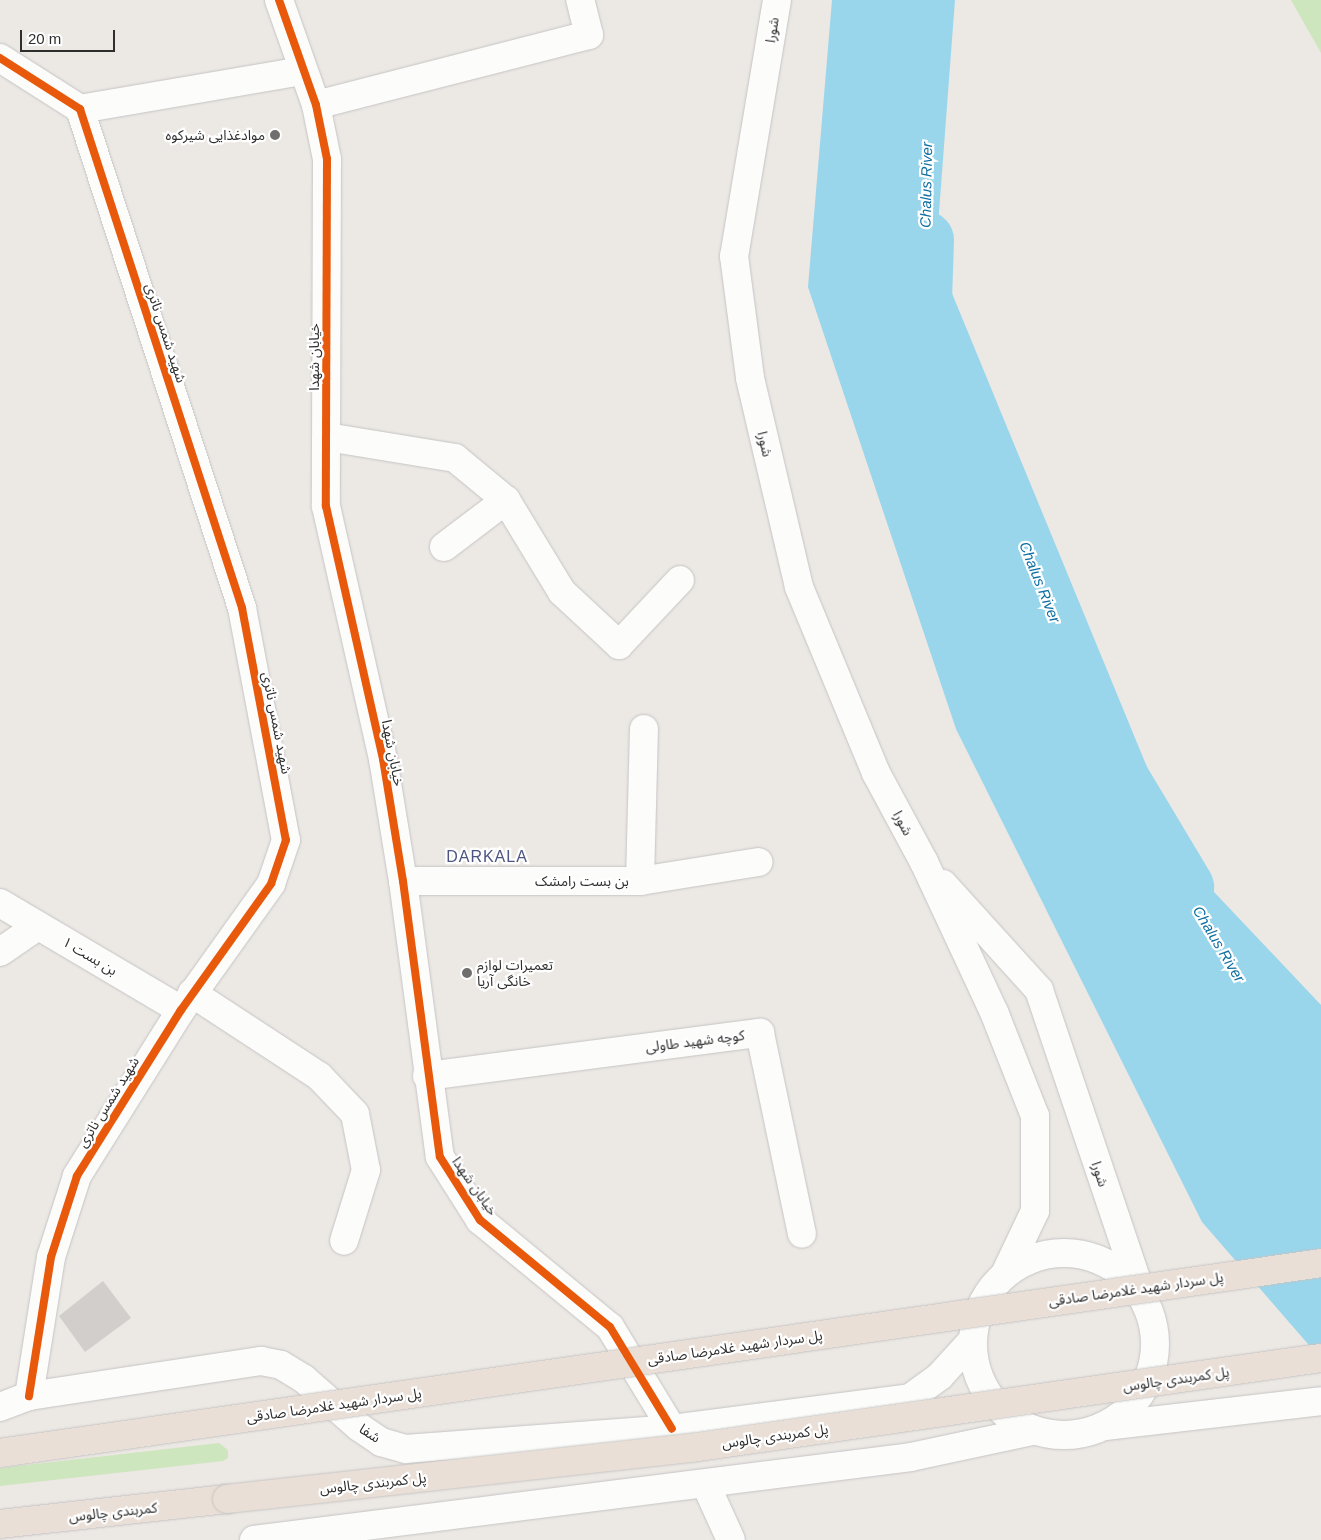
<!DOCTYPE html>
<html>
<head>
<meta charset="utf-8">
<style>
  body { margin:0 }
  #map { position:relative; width:1321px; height:1540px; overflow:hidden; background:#ece8e4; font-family:Helvetica,"Noto Sans Arabic",sans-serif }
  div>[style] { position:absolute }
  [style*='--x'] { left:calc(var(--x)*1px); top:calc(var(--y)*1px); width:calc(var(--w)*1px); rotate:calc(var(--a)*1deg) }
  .green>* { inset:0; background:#cee6be }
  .water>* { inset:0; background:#99d6ec }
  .river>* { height:58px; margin:-29px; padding:0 29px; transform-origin:29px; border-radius:29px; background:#99d6ec }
  .building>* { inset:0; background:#d1cecb }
  .roads { filter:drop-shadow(0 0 1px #c5c4c5) drop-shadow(0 0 1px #c5c4c5) }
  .minor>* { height:28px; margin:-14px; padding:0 14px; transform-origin:14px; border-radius:14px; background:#fcfcfb }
  .minor>.ring { margin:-14px; padding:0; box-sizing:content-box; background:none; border:28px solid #fcfcfb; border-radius:50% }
  .highway>* { height:28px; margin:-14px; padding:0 14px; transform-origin:14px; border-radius:14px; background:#eadfd6 }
  .bridges { filter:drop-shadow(0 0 1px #c6c5c4) drop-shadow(0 0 1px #c6c5c4) }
  .highway-bridge>* { height:28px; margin:-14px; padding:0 14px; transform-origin:14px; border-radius:14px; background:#eadfd6 }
  .cycleway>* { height:8px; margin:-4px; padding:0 4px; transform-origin:4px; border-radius:4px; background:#e8590c }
  .dots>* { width:14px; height:14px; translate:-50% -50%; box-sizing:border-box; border:2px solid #fff; border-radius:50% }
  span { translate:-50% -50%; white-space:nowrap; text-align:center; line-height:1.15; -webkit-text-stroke:4.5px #fff; paint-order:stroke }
  .street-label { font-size:14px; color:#2e2e2e }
  .poi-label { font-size:14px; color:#2e2e2e }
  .right { translate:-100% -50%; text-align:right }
  .left { translate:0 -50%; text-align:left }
  .water-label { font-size:15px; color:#0d6fa3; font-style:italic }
  .quarter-label { font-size:16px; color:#4d5680; letter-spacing:1px }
  .scale { position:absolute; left:20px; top:30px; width:95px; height:22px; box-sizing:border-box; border:2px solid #2e2e2e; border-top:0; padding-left:6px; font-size:15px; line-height:18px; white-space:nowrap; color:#2e2e2e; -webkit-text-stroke:4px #fff; paint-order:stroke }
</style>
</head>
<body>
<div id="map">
  <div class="green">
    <i style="clip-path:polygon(1291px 0,1321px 0,1321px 53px)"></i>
    <i style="clip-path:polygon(219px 1443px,228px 1450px,228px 1458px,223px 1461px,0 1486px,0 1468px)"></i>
  </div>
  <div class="water">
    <i style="clip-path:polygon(832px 0,955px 0,928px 359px,1093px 764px,1321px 1005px,1321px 1359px,1202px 1222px,956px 729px,808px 287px)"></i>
  </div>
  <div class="river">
    <i style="--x:925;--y:240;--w:59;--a:91.9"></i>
    <i style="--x:923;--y:299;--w:520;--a:67.63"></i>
    <i style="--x:1121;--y:780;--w:125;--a:59.1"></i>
  </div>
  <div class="building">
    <i style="clip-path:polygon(103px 1281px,131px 1318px,85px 1352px,59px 1316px)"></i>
  </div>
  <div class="roads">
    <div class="minor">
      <i style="--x:279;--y:0;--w:111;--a:70.6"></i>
      <i style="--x:316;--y:105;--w:55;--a:78.5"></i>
      <i style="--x:327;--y:159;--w:347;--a:90.2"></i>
      <i style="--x:326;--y:506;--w:259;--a:77.3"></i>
      <i style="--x:383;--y:759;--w:124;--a:80.7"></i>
      <i style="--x:403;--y:881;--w:278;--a:82.4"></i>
      <i style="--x:440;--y:1157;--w:75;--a:57.6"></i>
      <i style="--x:480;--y:1220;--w:168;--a:39.5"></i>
      <i style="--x:610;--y:1327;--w:119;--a:58.7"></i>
      <i style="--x:777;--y:0;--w:260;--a:99.5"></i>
      <i style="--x:734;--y:256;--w:123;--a:82.5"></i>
      <i style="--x:750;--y:378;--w:215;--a:76.8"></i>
      <i style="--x:799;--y:587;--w:201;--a:67.5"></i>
      <i style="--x:876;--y:773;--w:101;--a:61.7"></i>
      <i style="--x:924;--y:862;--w:166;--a:65"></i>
      <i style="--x:994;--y:1012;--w:112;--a:68.5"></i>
      <i style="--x:1035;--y:1116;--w:95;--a:90"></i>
      <i style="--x:1035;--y:1211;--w:70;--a:115.5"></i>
      <i style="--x:0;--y:58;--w:95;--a:32.5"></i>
      <i style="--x:80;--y:109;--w:525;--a:72.01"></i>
      <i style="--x:242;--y:608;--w:236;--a:79.3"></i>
      <i style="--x:286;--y:840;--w:46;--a:108.8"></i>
      <i style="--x:271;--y:884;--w:155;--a:125.5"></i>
      <i style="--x:181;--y:1010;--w:196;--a:122.1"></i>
      <i style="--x:77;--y:1176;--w:85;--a:107.8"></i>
      <i style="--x:51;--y:1257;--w:141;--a:99"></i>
      <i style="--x:316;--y:105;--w:282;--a:-14.4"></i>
      <i style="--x:589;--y:35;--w:36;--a:-104"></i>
      <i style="--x:80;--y:109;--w:226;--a:-9.7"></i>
      <i style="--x:327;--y:437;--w:130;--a:9.3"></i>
      <i style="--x:455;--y:458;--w:66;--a:39.5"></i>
      <i style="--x:506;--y:500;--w:108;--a:58.7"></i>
      <i style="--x:562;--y:592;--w:78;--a:42.9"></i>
      <i style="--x:619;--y:645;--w:89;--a:-46.8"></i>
      <i style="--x:444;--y:547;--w:78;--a:-37.2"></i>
      <i style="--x:403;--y:881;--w:237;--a:0"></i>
      <i style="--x:640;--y:881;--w:120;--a:-9.1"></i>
      <i style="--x:640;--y:881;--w:152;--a:-88.5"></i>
      <i style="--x:943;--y:884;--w:143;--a:47.8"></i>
      <i style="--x:1039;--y:990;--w:314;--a:71.4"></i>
      <i style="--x:0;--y:903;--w:210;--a:30.6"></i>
      <i style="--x:0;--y:952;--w:46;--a:-34.4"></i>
      <i style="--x:192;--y:993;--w:152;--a:33.2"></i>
      <i style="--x:319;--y:1076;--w:52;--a:46.5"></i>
      <i style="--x:355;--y:1114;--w:57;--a:78.9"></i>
      <i style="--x:366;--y:1170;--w:74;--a:107.2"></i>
      <i style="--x:427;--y:1076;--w:336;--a:-7.4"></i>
      <i style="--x:760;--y:1033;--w:205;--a:78.2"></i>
      <i class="ring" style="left:973px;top:1253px;width:154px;height:154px"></i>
      <i style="--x:0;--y:1407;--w:31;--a:-21"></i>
      <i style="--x:29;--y:1396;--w:235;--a:-8.6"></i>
      <i style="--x:261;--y:1361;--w:20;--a:11"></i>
      <i style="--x:281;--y:1365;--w:27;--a:31"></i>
      <i style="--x:304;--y:1379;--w:73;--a:41.1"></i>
      <i style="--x:359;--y:1427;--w:27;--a:34"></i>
      <i style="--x:381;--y:1442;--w:26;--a:16"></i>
      <i style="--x:406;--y:1449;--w:267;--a:-4.3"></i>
      <i style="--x:672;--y:1429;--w:240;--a:-7.4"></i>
      <i style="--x:910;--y:1398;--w:37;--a:-36"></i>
      <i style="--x:940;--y:1376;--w:47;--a:-47.6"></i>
      <i style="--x:1106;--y:1426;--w:216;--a:-6.6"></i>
      <i style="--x:706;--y:1485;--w:60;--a:65.6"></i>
      <i style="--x:254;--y:1540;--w:662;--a:-7.2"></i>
      <i style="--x:911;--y:1457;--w:124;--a:-12.1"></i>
    </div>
    <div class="highway">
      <i style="--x:0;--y:1524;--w:228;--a:-6.3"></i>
    </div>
  </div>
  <div class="bridges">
    <div class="highway-bridge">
      <i style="--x:0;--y:1453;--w:1335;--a:-8.18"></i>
      <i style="--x:227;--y:1499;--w:467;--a:-6.3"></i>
      <i style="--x:691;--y:1448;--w:636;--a:-8.13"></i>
    </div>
  </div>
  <div class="cycleway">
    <i style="--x:279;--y:0;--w:111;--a:70.6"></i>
    <i style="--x:316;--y:105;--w:55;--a:78.5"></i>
    <i style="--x:327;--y:159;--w:347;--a:90.2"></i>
    <i style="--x:326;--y:506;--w:259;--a:77.3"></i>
    <i style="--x:383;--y:759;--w:124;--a:80.7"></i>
    <i style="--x:403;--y:881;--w:278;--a:82.4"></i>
    <i style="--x:440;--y:1157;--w:75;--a:57.6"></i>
    <i style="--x:480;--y:1220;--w:168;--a:39.5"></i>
    <i style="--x:610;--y:1327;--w:119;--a:58.7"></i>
    <i style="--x:0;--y:58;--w:95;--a:32.5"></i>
    <i style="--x:80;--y:109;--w:525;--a:72.01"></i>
    <i style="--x:242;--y:608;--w:236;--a:79.3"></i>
    <i style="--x:286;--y:840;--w:46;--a:108.8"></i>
    <i style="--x:271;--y:884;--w:155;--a:125.5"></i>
    <i style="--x:181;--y:1010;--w:196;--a:122.1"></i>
    <i style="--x:77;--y:1176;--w:85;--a:107.8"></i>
    <i style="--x:51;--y:1257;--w:141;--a:99"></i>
  </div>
  <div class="dots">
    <i style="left:275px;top:135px;background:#706f6e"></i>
    <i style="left:467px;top:973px;background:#706f6e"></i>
  </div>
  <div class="street-label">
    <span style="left:772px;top:30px;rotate:-81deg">شورا</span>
    <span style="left:166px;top:333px;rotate:72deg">شهید شمس ناتری</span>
    <span style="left:314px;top:357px;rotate:-90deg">خیابان شهدا</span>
    <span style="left:765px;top:444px;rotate:77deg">شورا</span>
    <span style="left:277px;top:723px;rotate:79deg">شهید شمس ناتری</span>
    <span style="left:393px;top:753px;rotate:79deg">خیابان شهدا</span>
    <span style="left:903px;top:823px;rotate:62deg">شورا</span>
    <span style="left:582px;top:881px">بن بست رامشک</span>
    <span style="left:90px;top:956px;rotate:31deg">بن بست ۱</span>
    <span style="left:695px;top:1041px;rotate:-7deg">کوچه شهید طاولی</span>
    <span style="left:108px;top:1102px;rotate:-58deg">شهید شمس ناتری</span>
    <span style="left:1100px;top:1174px;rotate:72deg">شورا</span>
    <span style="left:475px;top:1186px;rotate:55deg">خیابان شهدا</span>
    <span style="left:1136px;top:1289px;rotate:-8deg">پل سردار شهید غلامرضا صادقی</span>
    <span style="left:735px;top:1347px;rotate:-8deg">پل سردار شهید غلامرضا صادقی</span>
    <span style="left:1176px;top:1379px;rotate:-8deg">پل کمربندی چالوس</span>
    <span style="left:334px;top:1405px;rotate:-8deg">پل سردار شهید غلامرضا صادقی</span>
    <span style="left:370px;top:1433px;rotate:33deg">شفا</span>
    <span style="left:775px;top:1436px;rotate:-8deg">پل کمربندی چالوس</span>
    <span style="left:373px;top:1483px;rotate:-6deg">پل کمربندی چالوس</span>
    <span style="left:113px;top:1512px;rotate:-6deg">کمربندی چالوس</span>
  </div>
  <div class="poi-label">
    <span class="right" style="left:265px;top:135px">موادغذایی شیرکوه</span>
    <span class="left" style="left:477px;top:973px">تعمیرات لوازم<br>خانگی آریا</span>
  </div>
  <div class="water-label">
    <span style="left:926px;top:185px;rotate:-89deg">Chalus River</span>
    <span style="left:1040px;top:582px;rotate:68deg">Chalus River</span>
    <span style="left:1219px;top:944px;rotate:59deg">Chalus River</span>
  </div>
  <div class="quarter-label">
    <span style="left:487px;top:857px">DARKALA</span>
  </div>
  <div class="scale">20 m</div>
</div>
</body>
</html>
